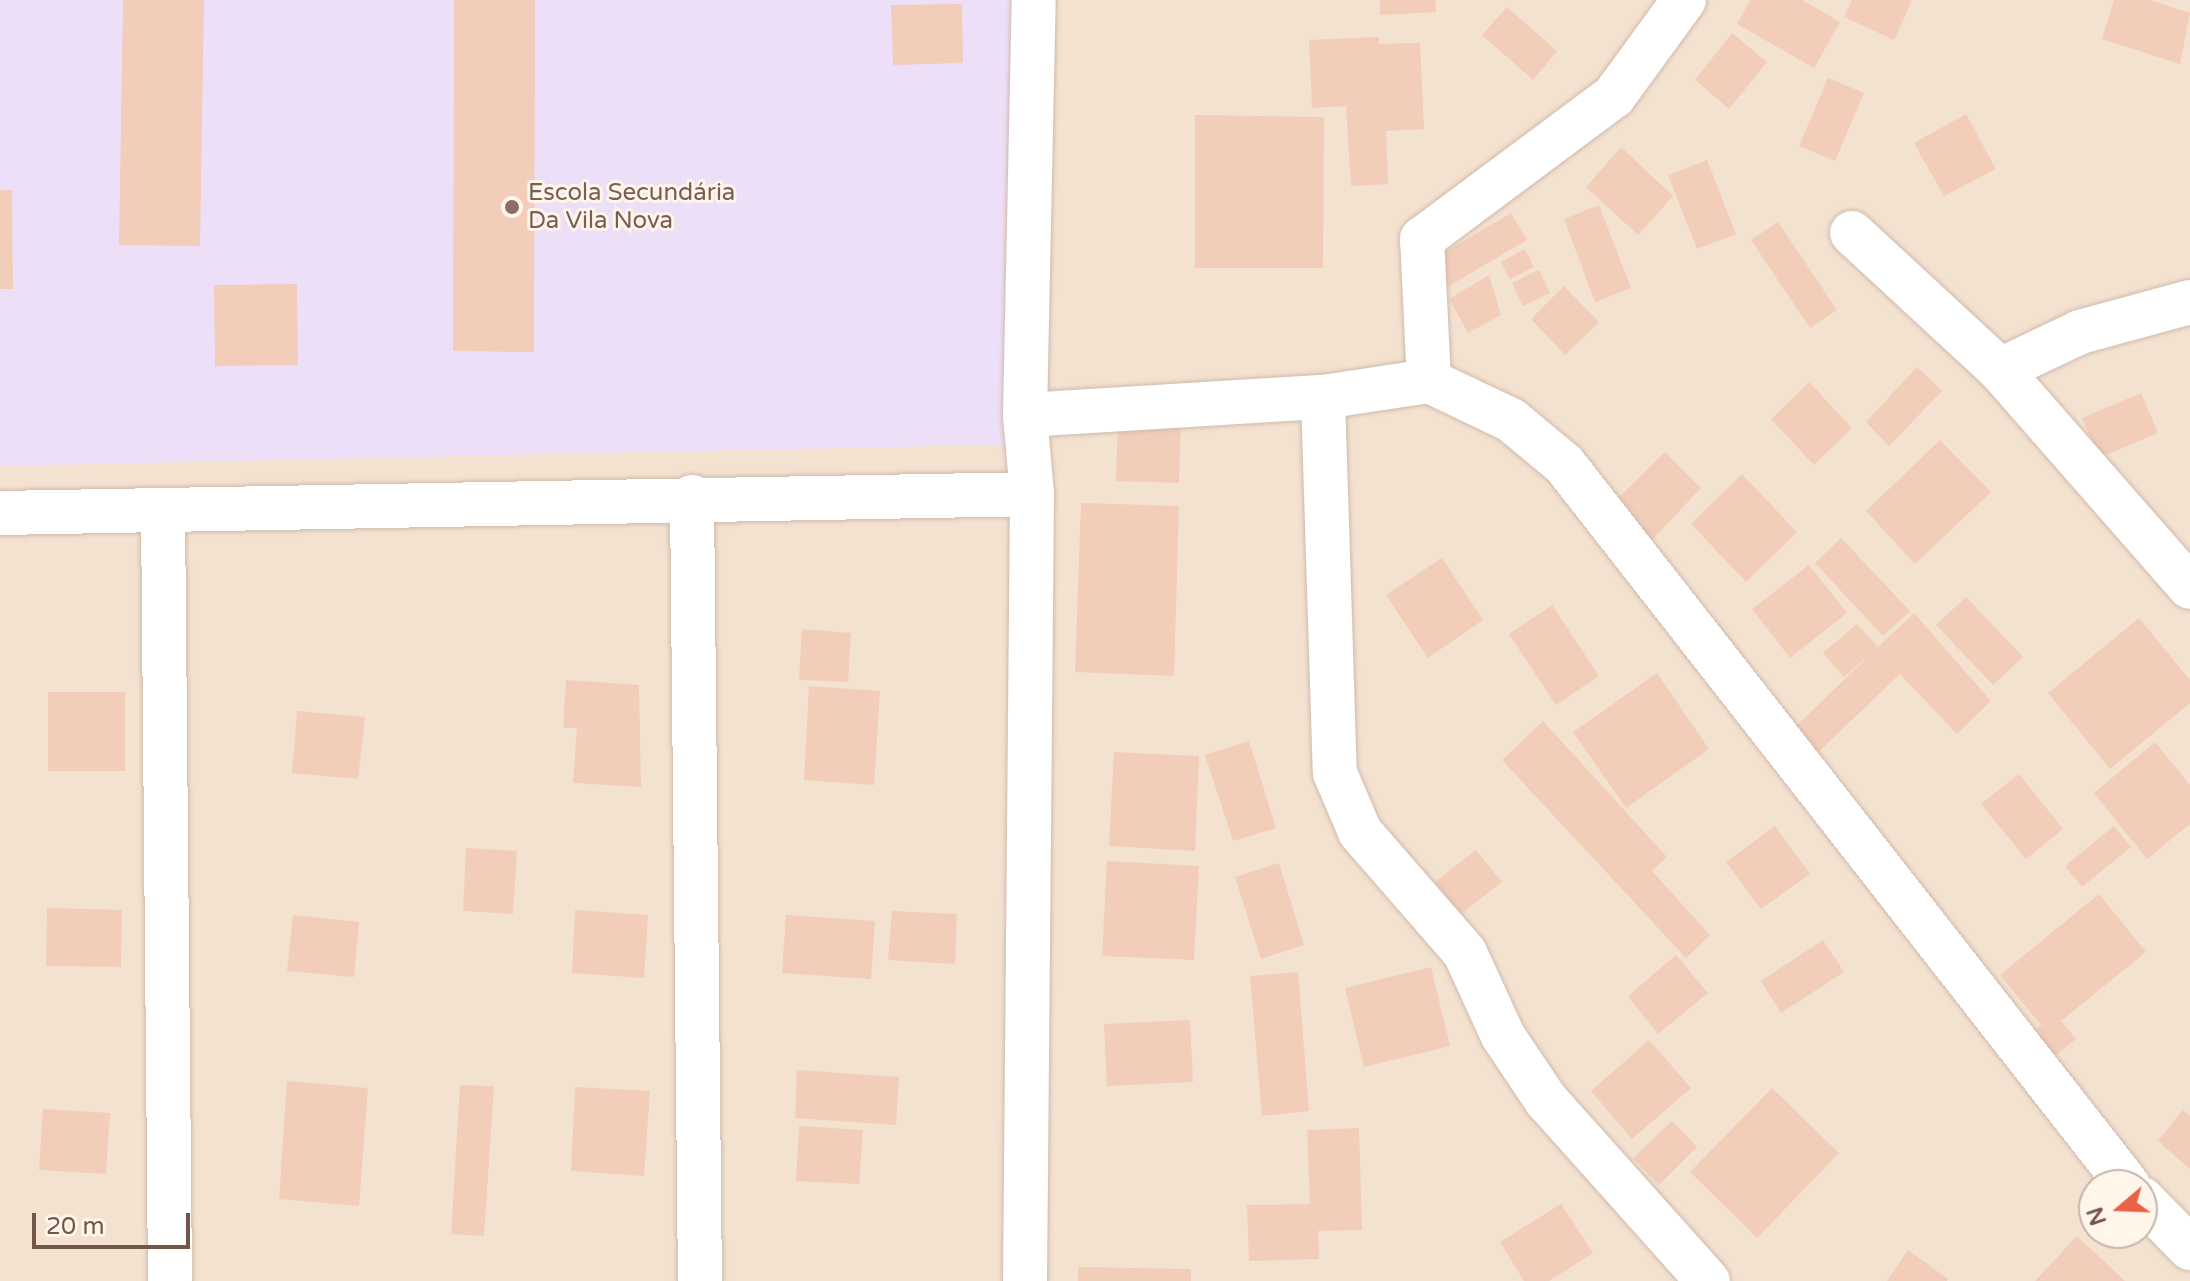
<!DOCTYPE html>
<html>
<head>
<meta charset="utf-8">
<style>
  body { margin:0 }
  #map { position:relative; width:2190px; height:1281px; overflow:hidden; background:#fdf1e2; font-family:"Varela Round",sans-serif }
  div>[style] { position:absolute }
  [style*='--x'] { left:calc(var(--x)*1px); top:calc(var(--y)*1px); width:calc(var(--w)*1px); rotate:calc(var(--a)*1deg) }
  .residential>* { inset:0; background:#f4e2d0 }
  .education>* { inset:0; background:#eedff9 }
  .building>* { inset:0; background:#f2cdb9 }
  .roads { filter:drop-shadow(0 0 2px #d0baac) drop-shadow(0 0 2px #d0baac) }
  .minor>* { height:44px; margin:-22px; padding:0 22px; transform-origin:22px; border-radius:22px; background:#fff }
  .dots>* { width:22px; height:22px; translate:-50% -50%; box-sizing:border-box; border:4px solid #fff5e9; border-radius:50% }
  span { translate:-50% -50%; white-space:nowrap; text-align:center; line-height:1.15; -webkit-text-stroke:6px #fff5e9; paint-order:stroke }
  .education-label { font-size:24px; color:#785e54 }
  .left { translate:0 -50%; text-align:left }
  .north { position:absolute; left:2078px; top:1169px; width:80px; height:80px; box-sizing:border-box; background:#fff5e9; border:2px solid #c7b5a9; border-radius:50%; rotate:251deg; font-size:22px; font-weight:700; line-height:32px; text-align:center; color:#745648 }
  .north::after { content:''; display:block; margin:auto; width:28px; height:36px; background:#e96245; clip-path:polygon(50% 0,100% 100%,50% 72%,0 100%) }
  .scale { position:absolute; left:32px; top:1213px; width:158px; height:36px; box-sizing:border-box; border:4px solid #745648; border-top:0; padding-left:10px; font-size:24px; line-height:28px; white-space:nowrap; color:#745648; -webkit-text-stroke:6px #fff5e9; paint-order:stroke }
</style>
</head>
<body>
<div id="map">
  <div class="residential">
    <i style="clip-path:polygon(evenodd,0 0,2190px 0,2190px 1281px,0 1281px,0 0,2094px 1185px,2142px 1185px,2142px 1233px,2094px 1233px,2094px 1185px)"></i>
  </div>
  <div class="education">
    <i style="clip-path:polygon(0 0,1024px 0,1025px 444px,0 466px)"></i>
  </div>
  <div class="building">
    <i style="clip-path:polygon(123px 0,204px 0,200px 246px,119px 245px)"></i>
    <i style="clip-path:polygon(454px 0,535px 0,534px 352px,453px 351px)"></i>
    <i style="clip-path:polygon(1380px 0,1435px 0,1436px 12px,1380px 15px)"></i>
    <i style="clip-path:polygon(1750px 0,1802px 0,1840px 22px,1814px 68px,1737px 24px)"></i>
    <i style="clip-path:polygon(1852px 0,1912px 0,1894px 40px,1844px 17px)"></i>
    <i style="clip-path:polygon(2114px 0,2150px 0,2190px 13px,2180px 64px,2102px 39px)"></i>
    <i style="clip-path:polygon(962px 4px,963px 63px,893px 65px,891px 5px)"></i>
    <i style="clip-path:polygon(1507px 7px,1557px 51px,1533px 80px,1482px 35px)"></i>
    <i style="clip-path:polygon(1732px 33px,1767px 62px,1729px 109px,1695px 80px)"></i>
    <i style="clip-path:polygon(1379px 37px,1379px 44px,1420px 43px,1424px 129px,1386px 131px,1388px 184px,1351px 186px,1346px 106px,1312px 108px,1309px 40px)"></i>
    <i style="clip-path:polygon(1828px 78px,1864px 93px,1835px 161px,1799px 146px)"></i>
    <i style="clip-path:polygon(1966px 114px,1996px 169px,1944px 196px,1914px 143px)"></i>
    <i style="clip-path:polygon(1195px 115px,1324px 117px,1323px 268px,1195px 268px)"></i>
    <i style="clip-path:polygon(1621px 147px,1673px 196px,1638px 235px,1586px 187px)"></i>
    <i style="clip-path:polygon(1707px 160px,1736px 234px,1697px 249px,1668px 175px)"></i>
    <i style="clip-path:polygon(0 190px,12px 190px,13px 289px,0 289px)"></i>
    <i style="clip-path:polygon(1599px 205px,1631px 288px,1595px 302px,1564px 219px)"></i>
    <i style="clip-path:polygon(1511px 213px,1527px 240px,1444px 289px,1428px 262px)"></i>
    <i style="clip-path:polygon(1778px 222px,1837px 310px,1810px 328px,1751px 240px)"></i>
    <i style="clip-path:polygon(1525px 249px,1534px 267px,1510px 279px,1501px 262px)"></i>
    <i style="clip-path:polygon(1539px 270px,1550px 293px,1523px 306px,1512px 283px)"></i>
    <i style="clip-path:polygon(1489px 275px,1501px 315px,1468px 333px,1449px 299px)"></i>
    <i style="clip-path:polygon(297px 284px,298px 365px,215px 366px,214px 285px)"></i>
    <i style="clip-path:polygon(1564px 286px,1599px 322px,1565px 355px,1531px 319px)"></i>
    <i style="clip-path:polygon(1917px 367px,1942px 391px,1889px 446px,1866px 422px)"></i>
    <i style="clip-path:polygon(1809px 382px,1852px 428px,1814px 465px,1771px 419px)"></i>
    <i style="clip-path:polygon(2141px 393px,2158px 433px,2099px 458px,2082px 418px)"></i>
    <i style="clip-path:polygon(1118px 414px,1181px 417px,1179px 483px,1116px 481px)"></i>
    <i style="clip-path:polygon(1940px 440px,1991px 492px,1915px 564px,1866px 511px)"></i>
    <i style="clip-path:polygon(1665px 452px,1701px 488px,1649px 543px,1611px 505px)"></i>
    <i style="clip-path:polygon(1742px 474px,1797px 532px,1746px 582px,1691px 524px)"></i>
    <i style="clip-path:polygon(1081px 503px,1179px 506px,1174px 676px,1075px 672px)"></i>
    <i style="clip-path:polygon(1841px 538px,1910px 611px,1883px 636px,1815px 563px)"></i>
    <i style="clip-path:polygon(1442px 558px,1483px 620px,1428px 658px,1386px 595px)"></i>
    <i style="clip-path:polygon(1809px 565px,1847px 613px,1790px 658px,1752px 609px)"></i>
    <i style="clip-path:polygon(1966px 597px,2023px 657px,1993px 685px,1936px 625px)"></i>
    <i style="clip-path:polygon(1552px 605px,1599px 676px,1556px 705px,1509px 634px)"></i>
    <i style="clip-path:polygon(1914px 613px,1991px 701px,1957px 734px,1900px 674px,1812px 758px,1789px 733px,1873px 652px,1844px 677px,1823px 653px,1857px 624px,1878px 647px)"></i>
    <i style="clip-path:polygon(2139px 618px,2190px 680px,2190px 703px,2110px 769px,2048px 693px)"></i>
    <i style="clip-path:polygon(802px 629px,851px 633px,848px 682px,799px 680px)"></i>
    <i style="clip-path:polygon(1657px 673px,1709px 749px,1626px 808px,1573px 732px)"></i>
    <i style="clip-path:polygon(566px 680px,639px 685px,641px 787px,573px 783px,577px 728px,563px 728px)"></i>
    <i style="clip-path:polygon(809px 686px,880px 691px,874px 785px,804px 780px)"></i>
    <i style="clip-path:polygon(48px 692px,125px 692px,125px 771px,48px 771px)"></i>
    <i style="clip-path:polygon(297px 711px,365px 717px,358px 779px,292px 773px)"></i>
    <i style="clip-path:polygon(1543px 721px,1667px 857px,1652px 871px,1710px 935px,1686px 958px,1502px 760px)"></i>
    <i style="clip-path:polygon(1249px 741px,1276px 828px,1233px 841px,1205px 755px)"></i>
    <i style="clip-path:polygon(2155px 742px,2190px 785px,2190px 824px,2147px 859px,2094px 793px)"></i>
    <i style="clip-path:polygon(1114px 752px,1199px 756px,1195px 851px,1109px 846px)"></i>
    <i style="clip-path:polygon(2019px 774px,2063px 829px,2026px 859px,1981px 804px)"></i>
    <i style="clip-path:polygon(1775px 826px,1810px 874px,1761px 909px,1726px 862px)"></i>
    <i style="clip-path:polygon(2114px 826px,2131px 847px,2082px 887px,2065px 866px)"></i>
    <i style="clip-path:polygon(466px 848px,517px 851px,513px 914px,463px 911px)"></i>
    <i style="clip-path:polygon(1476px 850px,1502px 882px,1452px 921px,1427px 888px)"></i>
    <i style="clip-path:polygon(1107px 861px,1199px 866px,1194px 960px,1102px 956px)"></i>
    <i style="clip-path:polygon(1279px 863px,1304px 945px,1261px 959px,1235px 877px)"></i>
    <i style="clip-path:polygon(2099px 894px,2146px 952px,2061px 1021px,2076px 1039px,2049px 1061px,2028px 1035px,2041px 1025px,2000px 975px)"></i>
    <i style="clip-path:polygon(47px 908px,122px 910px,121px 967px,46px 966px)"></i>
    <i style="clip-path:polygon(575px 910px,648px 915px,644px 978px,572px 973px)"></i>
    <i style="clip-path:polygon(892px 911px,957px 914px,955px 964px,888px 960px)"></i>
    <i style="clip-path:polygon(293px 915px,359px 922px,354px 977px,287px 971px)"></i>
    <i style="clip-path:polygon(786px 915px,875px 921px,871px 979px,782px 973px)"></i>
    <i style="clip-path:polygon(1823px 940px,1844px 972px,1781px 1013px,1761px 981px)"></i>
    <i style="clip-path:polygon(1676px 955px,1708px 993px,1658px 1034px,1628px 996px)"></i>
    <i style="clip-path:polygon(1431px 967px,1450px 1046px,1364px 1067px,1345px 988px)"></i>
    <i style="clip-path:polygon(1298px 972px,1309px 1111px,1262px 1116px,1250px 976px)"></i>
    <i style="clip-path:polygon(1190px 1020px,1193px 1082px,1107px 1086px,1104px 1024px)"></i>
    <i style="clip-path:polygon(1649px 1040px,1691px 1088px,1632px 1139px,1591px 1091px)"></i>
    <i style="clip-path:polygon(797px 1070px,899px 1077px,896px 1125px,795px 1118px)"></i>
    <i style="clip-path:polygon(287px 1081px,368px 1088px,359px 1206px,279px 1199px)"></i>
    <i style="clip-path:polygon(460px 1085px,494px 1086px,484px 1236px,451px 1234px)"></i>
    <i style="clip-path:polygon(575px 1087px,650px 1091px,644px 1176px,571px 1171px)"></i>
    <i style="clip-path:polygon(1772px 1088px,1839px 1153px,1757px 1238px,1690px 1172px)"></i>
    <i style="clip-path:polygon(43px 1109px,110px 1113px,106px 1174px,39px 1170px)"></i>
    <i style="clip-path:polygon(2183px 1110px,2190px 1116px,2190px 1169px,2158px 1141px)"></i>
    <i style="clip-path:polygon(1672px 1121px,1697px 1147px,1659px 1185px,1633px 1158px)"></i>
    <i style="clip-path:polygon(799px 1126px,863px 1130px,859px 1184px,796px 1181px)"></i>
    <i style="clip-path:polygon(1359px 1128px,1362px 1230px,1318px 1231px,1319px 1259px,1249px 1261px,1247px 1205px,1310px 1204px,1307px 1130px)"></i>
    <i style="clip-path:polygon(1561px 1204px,1593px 1253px,1549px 1281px,1524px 1281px,1500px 1242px)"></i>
    <i style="clip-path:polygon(2077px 1236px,2125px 1281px,2035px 1281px)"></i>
    <i style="clip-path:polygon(1908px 1250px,1948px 1279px,1947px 1281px,1887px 1281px)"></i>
    <i style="clip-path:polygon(1078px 1267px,1191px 1269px,1191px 1281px,1078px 1281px)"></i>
  </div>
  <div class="roads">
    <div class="minor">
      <i style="--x:1852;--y:233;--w:202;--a:42.8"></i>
      <i style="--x:2000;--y:370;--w:288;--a:48.8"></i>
      <i style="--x:2000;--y:370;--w:89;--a:-25.4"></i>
      <i style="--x:2080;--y:332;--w:114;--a:-15.3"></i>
      <i style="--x:1429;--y:381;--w:91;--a:25.4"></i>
      <i style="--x:1511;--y:420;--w:69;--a:39.7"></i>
      <i style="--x:1564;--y:464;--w:915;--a:51.97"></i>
      <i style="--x:1323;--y:397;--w:376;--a:88.2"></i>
      <i style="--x:1335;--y:773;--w:64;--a:67"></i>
      <i style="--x:1360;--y:832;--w:160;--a:49"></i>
      <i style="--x:1465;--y:953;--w:91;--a:65.4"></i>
      <i style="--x:1503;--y:1036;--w:77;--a:56.1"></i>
      <i style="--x:1546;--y:1100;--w:243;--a:48.2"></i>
      <i style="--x:1025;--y:415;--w:299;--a:-3.5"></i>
      <i style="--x:1323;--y:397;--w:107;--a:-8.6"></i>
      <i style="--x:1429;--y:381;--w:142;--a:-92.8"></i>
      <i style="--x:1422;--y:239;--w:239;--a:-36.7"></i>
      <i style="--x:1614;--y:96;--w:119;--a:-53.9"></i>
      <i style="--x:692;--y:497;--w:784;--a:89.42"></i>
      <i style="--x:163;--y:510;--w:771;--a:89.48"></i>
      <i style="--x:0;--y:513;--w:1032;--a:-1.05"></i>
      <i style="--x:2142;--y:1199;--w:69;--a:45.6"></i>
      <i style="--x:1025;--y:1281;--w:787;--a:-89.49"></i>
      <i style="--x:1032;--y:494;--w:79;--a:-95.1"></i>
      <i style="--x:1025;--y:415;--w:415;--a:-88.8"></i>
    </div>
  </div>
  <div class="dots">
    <i style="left:512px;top:207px;background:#8d6e63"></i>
  </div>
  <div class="education-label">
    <span class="left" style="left:528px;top:207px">Escola Secundária<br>Da Vila Nova</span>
  </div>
  <div class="north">N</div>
  <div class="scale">20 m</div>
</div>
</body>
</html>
